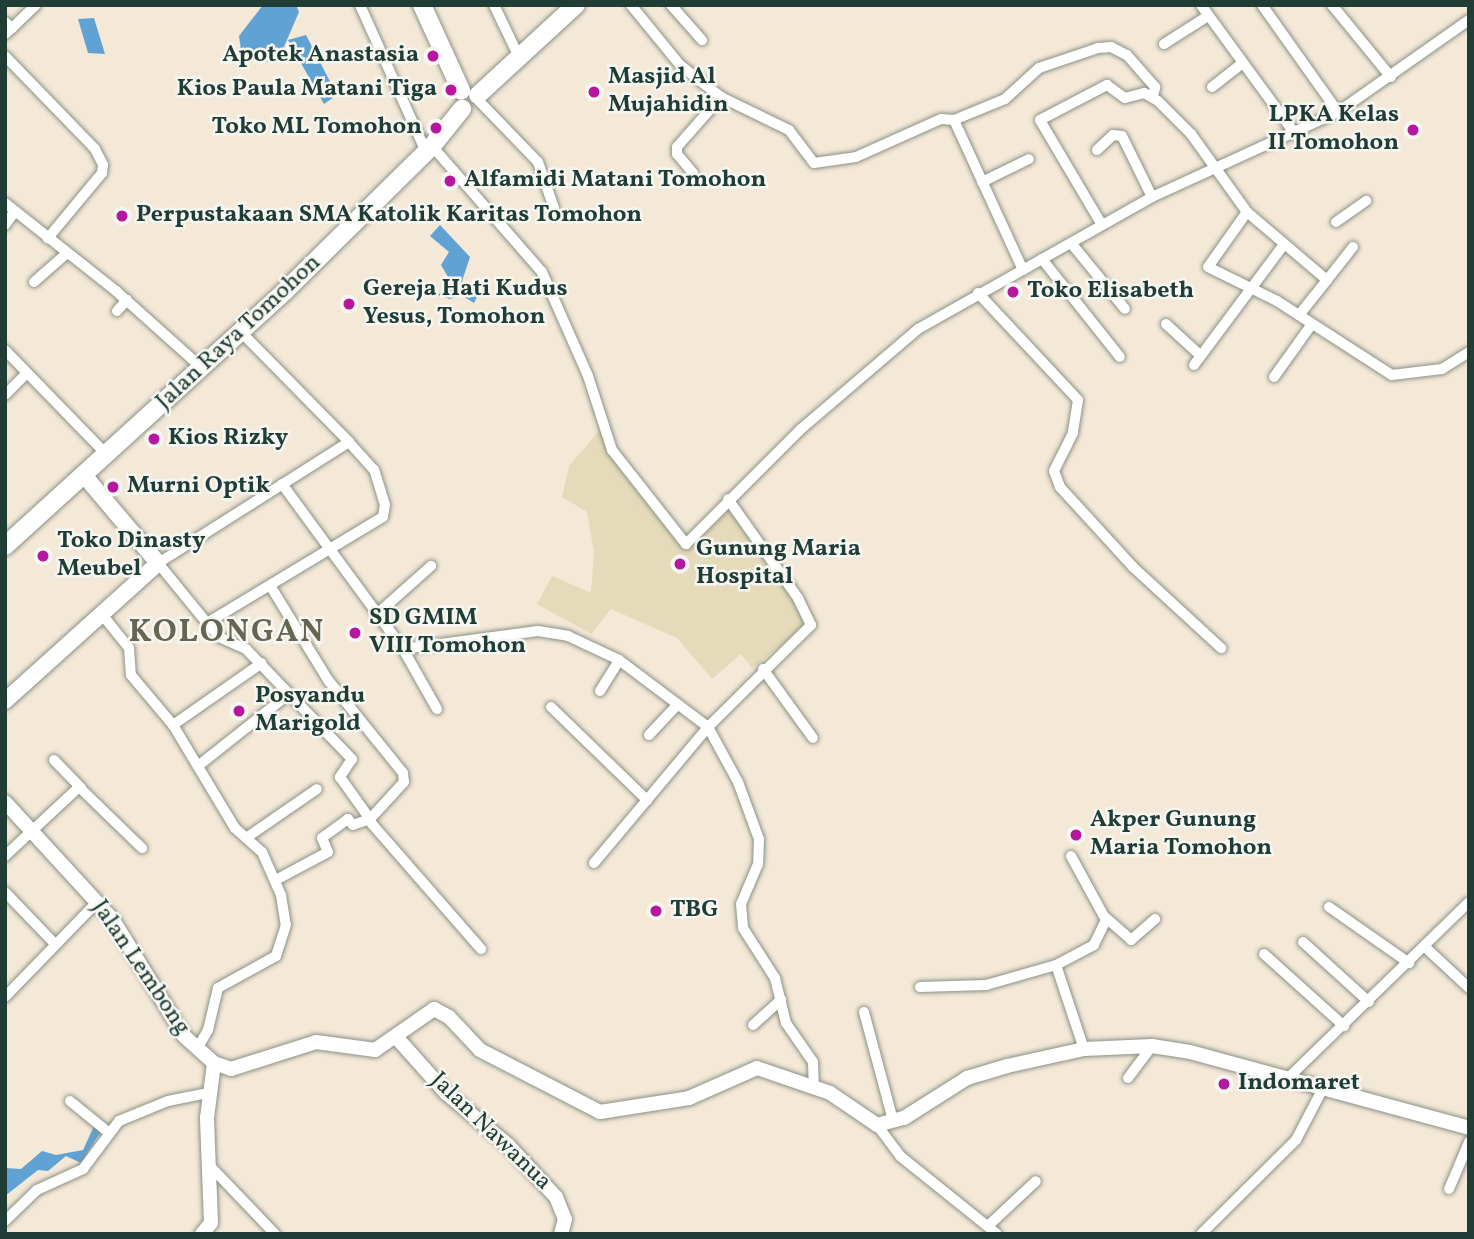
<!DOCTYPE html>
<html>
<head>
<meta charset="utf-8">
<style>
  body { margin:0 }
  #map { position:relative; width:1474px; height:1239px; overflow:hidden; background:#f4e8d7; font-family:Vollkorn,serif }
  div>[style] { position:absolute }
  [style*='--x'] { left:calc(var(--x)*1px); top:calc(var(--y)*1px); width:calc(var(--w)*1px); rotate:calc(var(--a)*1deg) }
  .built>* { inset:0; background:#e5daba }
  .water>* { inset:0; background:#60a2d3 }
  .roads { filter:drop-shadow(0 0 2px #8a9286) drop-shadow(0 0 2px #8a9286) }
  .street>* { height:10px; margin:-5px; padding:0 5px; transform-origin:5px; border-radius:5px; background:#fff }
  .secondary>* { height:14px; margin:-7px; padding:0 7px; transform-origin:7px; border-radius:7px; background:#fff }
  .primary>* { height:16px; margin:-8px; padding:0 8px; transform-origin:8px; border-radius:8px; background:#fff }
  .highway>* { height:18px; margin:-9px; padding:0 9px; transform-origin:9px; border-radius:9px; background:#fff }
  .dots>* { width:19px; height:19px; translate:-50% -50%; box-sizing:border-box; border:4px solid #f6f6f2; border-radius:50% }
  span { translate:-50% -50%; white-space:nowrap; text-align:center; line-height:1.15; -webkit-text-stroke:5px #f6f6f2; paint-order:stroke }
  .poi-label { font-size:24px; color:#1f3d34; font-weight:700 }
  .right { translate:-100% -50%; text-align:right }
  .left { translate:0 -50%; text-align:left }
  .street-label { font-size:24px; color:#1f3d34 }
  .district-label { font-size:32px; color:#666552; font-weight:700; letter-spacing:2px }
  .frame { position:absolute; inset:0; border:7px solid #1f3d34; pointer-events:none }
</style>
</head>
<body>
<div id="map">
  <div class="built">
    <i style="clip-path:polygon(603px 426px,620px 469px,682px 548px,729px 508px,806px 618px,804px 628px,752px 668px,741px 654px,712px 679px,677px 638px,611px 609px,591px 634px,537px 604px,552px 576px,591px 593px,594px 552px,587px 512px,562px 497px,569px 466px)"></i>
  </div>
  <div class="water">
    <i style="clip-path:polygon(263px 5px,296px 5px,299px 12px,283px 49px,271px 62px,242px 57px,239px 36px)"></i>
    <i style="clip-path:polygon(94px 18px,105px 54px,88px 53px,78px 19px)"></i>
    <i style="clip-path:polygon(306px 35px,337px 95px,324px 104px,288px 40px)"></i>
    <i style="clip-path:polygon(440px 225px,470px 257px,462px 281px,477px 297px,474px 303px,461px 295px,450px 299px,438px 295px,451px 282px,441px 265px,449px 252px,430px 236px)"></i>
    <i style="clip-path:polygon(94px 1126px,102px 1130px,81px 1163px,66px 1156px,48px 1171px,38px 1170px,5px 1196px,5px 1168px,21px 1169px,42px 1151px,56px 1155px,83px 1150px)"></i>
  </div>
  <div class="roads">
    <div class="street">
      <i style="--x:360;--y:5;--w:161;--a:65.8"></i>
      <i style="--x:494;--y:5;--w:60;--a:64.3"></i>
      <i style="--x:631;--y:5;--w:77;--a:50.8"></i>
      <i style="--x:680;--y:65;--w:52;--a:38"></i>
      <i style="--x:721;--y:97;--w:76;--a:25.9"></i>
      <i style="--x:789;--y:130;--w:41;--a:52.9"></i>
      <i style="--x:814;--y:163;--w:42;--a:-8.1"></i>
      <i style="--x:856;--y:157;--w:93;--a:-24.1"></i>
      <i style="--x:941;--y:119;--w:13;--a:4"></i>
      <i style="--x:954;--y:120;--w:165;--a:65.3"></i>
      <i style="--x:671;--y:5;--w:47;--a:48.5"></i>
      <i style="--x:1201;--y:5;--w:160;--a:53.9"></i>
      <i style="--x:1262;--y:5;--w:131;--a:54.6"></i>
      <i style="--x:1332;--y:5;--w:93;--a:50.7"></i>
      <i style="--x:5;--y:22;--w:9;--a:41"></i>
      <i style="--x:12;--y:28;--w:9;--a:139"></i>
      <i style="--x:12;--y:28;--w:33;--a:-44"></i>
      <i style="--x:1164;--y:44;--w:52;--a:-32.5"></i>
      <i style="--x:5;--y:56;--w:129;--a:45.9"></i>
      <i style="--x:95;--y:149;--w:18;--a:63"></i>
      <i style="--x:103;--y:165;--w:8;--a:97"></i>
      <i style="--x:102;--y:173;--w:85;--a:129.7"></i>
      <i style="--x:1212;--y:87;--w:39;--a:-38"></i>
      <i style="--x:479;--y:101;--w:85;--a:46"></i>
      <i style="--x:538;--y:162;--w:49;--a:70.8"></i>
      <i style="--x:954;--y:120;--w:55;--a:-22.4"></i>
      <i style="--x:1005;--y:99;--w:46;--a:-42.4"></i>
      <i style="--x:1039;--y:68;--w:62;--a:-18.7"></i>
      <i style="--x:1098;--y:48;--w:13;--a:-4"></i>
      <i style="--x:1111;--y:47;--w:18;--a:27"></i>
      <i style="--x:1127;--y:55;--w:43;--a:48.8"></i>
      <i style="--x:1155;--y:87;--w:10;--a:101"></i>
      <i style="--x:432;--y:146;--w:167;--a:48.9"></i>
      <i style="--x:542;--y:272;--w:114;--a:66.1"></i>
      <i style="--x:588;--y:376;--w:78;--a:72"></i>
      <i style="--x:612;--y:450;--w:120;--a:51.8"></i>
      <i style="--x:686;--y:544;--w:163;--a:-45"></i>
      <i style="--x:801;--y:429;--w:154;--a:-40.5"></i>
      <i style="--x:918;--y:329;--w:269;--a:-29.4"></i>
      <i style="--x:1152;--y:197;--w:205;--a:-24.6"></i>
      <i style="--x:1338;--y:112;--w:160;--a:-35.1"></i>
      <i style="--x:1097;--y:150;--w:22;--a:-43"></i>
      <i style="--x:1113;--y:135;--w:9;--a:6"></i>
      <i style="--x:1122;--y:136;--w:68;--a:63.8"></i>
      <i style="--x:693;--y:173;--w:25;--a:-130"></i>
      <i style="--x:677;--y:154;--w:7;--a:-90"></i>
      <i style="--x:677;--y:147;--w:67;--a:-48.7"></i>
      <i style="--x:982;--y:182;--w:52;--a:-26.1"></i>
      <i style="--x:5;--y:203;--w:142;--a:38.4"></i>
      <i style="--x:116;--y:291;--w:115;--a:41.8"></i>
      <i style="--x:1247;--y:212;--w:67;--a:125.3"></i>
      <i style="--x:1208;--y:267;--w:77;--a:26.2"></i>
      <i style="--x:1277;--y:301;--w:137;--a:32.8"></i>
      <i style="--x:1392;--y:375;--w:50;--a:-6.8"></i>
      <i style="--x:1442;--y:369;--w:32;--a:-32"></i>
      <i style="--x:1336;--y:222;--w:37;--a:-35"></i>
      <i style="--x:5;--y:225;--w:17;--a:-54"></i>
      <i style="--x:1102;--y:225;--w:122;--a:-120.6"></i>
      <i style="--x:1040;--y:120;--w:76;--a:-27.6"></i>
      <i style="--x:1107;--y:85;--w:22;--a:36"></i>
      <i style="--x:1125;--y:98;--w:20;--a:-15"></i>
      <i style="--x:1144;--y:93;--w:16;--a:30"></i>
      <i style="--x:1158;--y:101;--w:47;--a:45"></i>
      <i style="--x:1191;--y:134;--w:96;--a:54.3"></i>
      <i style="--x:1247;--y:212;--w:105;--a:40.4"></i>
      <i style="--x:1327;--y:280;--w:42;--a:-51.8"></i>
      <i style="--x:1071;--y:243;--w:85;--a:50.7"></i>
      <i style="--x:1042;--y:259;--w:125;--a:51.5"></i>
      <i style="--x:34;--y:282;--w:44;--a:-41.3"></i>
      <i style="--x:978;--y:293;--w:146;--a:46.9"></i>
      <i style="--x:1078;--y:400;--w:33;--a:99"></i>
      <i style="--x:1073;--y:433;--w:42;--a:116.6"></i>
      <i style="--x:1054;--y:471;--w:17;--a:69"></i>
      <i style="--x:1060;--y:487;--w:108;--a:47.6"></i>
      <i style="--x:1133;--y:567;--w:120;--a:42.6"></i>
      <i style="--x:117;--y:311;--w:15;--a:-48"></i>
      <i style="--x:1299;--y:315;--w:45;--a:-51.3"></i>
      <i style="--x:1166;--y:324;--w:47;--a:42.4"></i>
      <i style="--x:241;--y:332;--w:154;--a:45.5"></i>
      <i style="--x:349;--y:442;--w:226;--a:147.6"></i>
      <i style="--x:158;--y:563;--w:77;--a:50.8"></i>
      <i style="--x:207;--y:623;--w:205;--a:-31.1"></i>
      <i style="--x:383;--y:517;--w:12;--a:-81"></i>
      <i style="--x:385;--y:505;--w:37;--a:-107"></i>
      <i style="--x:374;--y:470;--w:38;--a:-132"></i>
      <i style="--x:5;--y:350;--w:146;--a:45.8"></i>
      <i style="--x:1194;--y:365;--w:147;--a:-53.3"></i>
      <i style="--x:1274;--y:377;--w:65;--a:-54.4"></i>
      <i style="--x:5;--y:395;--w:31;--a:-45"></i>
      <i style="--x:282;--y:484;--w:205;--a:53.7"></i>
      <i style="--x:403;--y:649;--w:136;--a:-7.6"></i>
      <i style="--x:538;--y:631;--w:30;--a:9"></i>
      <i style="--x:568;--y:636;--w:56;--a:25.2"></i>
      <i style="--x:619;--y:660;--w:111;--a:37"></i>
      <i style="--x:708;--y:727;--w:145;--a:-44.7"></i>
      <i style="--x:811;--y:625;--w:30;--a:-116"></i>
      <i style="--x:798;--y:598;--w:121;--a:-125.3"></i>
      <i style="--x:271;--y:587;--w:109;--a:58.5"></i>
      <i style="--x:328;--y:680;--w:119;--a:51.1"></i>
      <i style="--x:403;--y:773;--w:9;--a:84"></i>
      <i style="--x:404;--y:782;--w:50;--a:132.6"></i>
      <i style="--x:370;--y:819;--w:5;--a:68"></i>
      <i style="--x:372;--y:824;--w:166;--a:48.9"></i>
      <i style="--x:100;--y:612;--w:46;--a:51.1"></i>
      <i style="--x:129;--y:648;--w:27;--a:86"></i>
      <i style="--x:131;--y:675;--w:65;--a:50"></i>
      <i style="--x:173;--y:725;--w:120;--a:59"></i>
      <i style="--x:235;--y:828;--w:36;--a:42"></i>
      <i style="--x:262;--y:852;--w:47;--a:66.2"></i>
      <i style="--x:281;--y:895;--w:30;--a:81"></i>
      <i style="--x:286;--y:925;--w:33;--a:108"></i>
      <i style="--x:276;--y:956;--w:66;--a:151.1"></i>
      <i style="--x:218;--y:988;--w:43;--a:103.4"></i>
      <i style="--x:208;--y:1030;--w:22;--a:120"></i>
      <i style="--x:376;--y:615;--w:74;--a:-41.7"></i>
      <i style="--x:207;--y:623;--w:18;--a:49"></i>
      <i style="--x:219;--y:637;--w:30;--a:24"></i>
      <i style="--x:246;--y:649;--w:153;--a:46.1"></i>
      <i style="--x:352;--y:759;--w:22;--a:124"></i>
      <i style="--x:340;--y:777;--w:52;--a:54.5"></i>
      <i style="--x:370;--y:819;--w:18;--a:161"></i>
      <i style="--x:353;--y:825;--w:8;--a:-130"></i>
      <i style="--x:348;--y:819;--w:32;--a:144"></i>
      <i style="--x:322;--y:838;--w:15;--a:67"></i>
      <i style="--x:328;--y:852;--w:59;--a:151.7"></i>
      <i style="--x:403;--y:649;--w:69;--a:60.5"></i>
      <i style="--x:763;--y:669;--w:85;--a:54.1"></i>
      <i style="--x:600;--y:691;--w:36;--a:-58"></i>
      <i style="--x:551;--y:707;--w:134;--a:44.1"></i>
      <i style="--x:173;--y:725;--w:108;--a:-34.9"></i>
      <i style="--x:649;--y:735;--w:42;--a:-46.9"></i>
      <i style="--x:54;--y:760;--w:39;--a:46"></i>
      <i style="--x:198;--y:766;--w:116;--a:-38.4"></i>
      <i style="--x:246;--y:838;--w:86;--a:-34.6"></i>
      <i style="--x:5;--y:856;--w:101;--a:-43"></i>
      <i style="--x:79;--y:787;--w:88;--a:44.1"></i>
      <i style="--x:1071;--y:856;--w:73;--a:61.3"></i>
      <i style="--x:1106;--y:920;--w:28;--a:116"></i>
      <i style="--x:1094;--y:945;--w:43;--a:152.2"></i>
      <i style="--x:1056;--y:965;--w:89;--a:71.6"></i>
      <i style="--x:594;--y:863;--w:177;--a:-50"></i>
      <i style="--x:708;--y:727;--w:63;--a:61.4"></i>
      <i style="--x:738;--y:782;--w:61;--a:69.8"></i>
      <i style="--x:759;--y:839;--w:25;--a:92"></i>
      <i style="--x:758;--y:864;--w:43;--a:113"></i>
      <i style="--x:741;--y:904;--w:24;--a:85"></i>
      <i style="--x:743;--y:928;--w:59;--a:57.4"></i>
      <i style="--x:775;--y:978;--w:46;--a:76.3"></i>
      <i style="--x:786;--y:1023;--w:47;--a:55.3"></i>
      <i style="--x:813;--y:1062;--w:25;--a:88"></i>
      <i style="--x:5;--y:892;--w:72;--a:46.1"></i>
      <i style="--x:1329;--y:907;--w:98;--a:35"></i>
      <i style="--x:1105;--y:917;--w:35;--a:41"></i>
      <i style="--x:1131;--y:940;--w:32;--a:-41"></i>
      <i style="--x:1303;--y:942;--w:89;--a:42.3"></i>
      <i style="--x:1425;--y:947;--w:60;--a:43"></i>
      <i style="--x:1264;--y:954;--w:108;--a:42"></i>
      <i style="--x:920;--y:987;--w:66;--a:-1.7"></i>
      <i style="--x:986;--y:985;--w:73;--a:-15.9"></i>
      <i style="--x:5;--y:997;--w:132;--a:-45.9"></i>
      <i style="--x:864;--y:1012;--w:112;--a:75"></i>
      <i style="--x:753;--y:1025;--w:38;--a:-42"></i>
      <i style="--x:1128;--y:1078;--w:40;--a:-53"></i>
      <i style="--x:1286;--y:1080;--w:255;--a:-44.2"></i>
      <i style="--x:70;--y:1101;--w:49;--a:39.2"></i>
      <i style="--x:877;--y:1125;--w:39;--a:53"></i>
      <i style="--x:900;--y:1156;--w:124;--a:38.8"></i>
      <i style="--x:210;--y:1166;--w:94;--a:46.3"></i>
      <i style="--x:1449;--y:1189;--w:51;--a:-66.9"></i>
      <i style="--x:5;--y:1221;--w:45;--a:-44.1"></i>
      <i style="--x:37;--y:1190;--w:51;--a:-24.5"></i>
      <i style="--x:83;--y:1169;--w:60;--a:-53.1"></i>
      <i style="--x:119;--y:1121;--w:53;--a:-22.2"></i>
      <i style="--x:168;--y:1101;--w:41;--a:-11.3"></i>
      <i style="--x:989;--y:1225;--w:64;--a:-43.1"></i>
      <i style="--x:1201;--y:1234;--w:134;--a:-44.7"></i>
      <i style="--x:1296;--y:1140;--w:56;--a:-62.5"></i>
    </div>
    <div class="secondary">
      <i style="--x:5;--y:802;--w:160;--a:47.5"></i>
      <i style="--x:113;--y:920;--w:136;--a:58.5"></i>
      <i style="--x:184;--y:1036;--w:40;--a:42"></i>
      <i style="--x:214;--y:1063;--w:18;--a:19"></i>
      <i style="--x:231;--y:1069;--w:89;--a:-17.6"></i>
      <i style="--x:316;--y:1042;--w:60;--a:7.7"></i>
      <i style="--x:375;--y:1050;--w:72;--a:-34.8"></i>
      <i style="--x:434;--y:1009;--w:17;--a:28"></i>
      <i style="--x:449;--y:1017;--w:45;--a:46.8"></i>
      <i style="--x:480;--y:1050;--w:135;--a:27.3"></i>
      <i style="--x:600;--y:1112;--w:90;--a:-8.9"></i>
      <i style="--x:689;--y:1098;--w:74;--a:-23.8"></i>
      <i style="--x:757;--y:1068;--w:77;--a:18.9"></i>
      <i style="--x:830;--y:1093;--w:57;--a:34.2"></i>
      <i style="--x:877;--y:1125;--w:28;--a:-15"></i>
      <i style="--x:904;--y:1118;--w:75;--a:-32.4"></i>
      <i style="--x:967;--y:1078;--w:42;--a:-16.7"></i>
      <i style="--x:1007;--y:1066;--w:79;--a:-12.4"></i>
      <i style="--x:1084;--y:1049;--w:68;--a:-2.5"></i>
      <i style="--x:1152;--y:1046;--w:38;--a:9"></i>
      <i style="--x:1190;--y:1052;--w:289;--a:15.2"></i>
      <i style="--x:397;--y:1038;--w:74;--a:48.3"></i>
      <i style="--x:446;--y:1093;--w:81;--a:40"></i>
      <i style="--x:508;--y:1145;--w:71;--a:47.3"></i>
      <i style="--x:556;--y:1197;--w:24;--a:68"></i>
      <i style="--x:565;--y:1219;--w:16;--a:105"></i>
      <i style="--x:202;--y:1234;--w:14;--a:-51"></i>
      <i style="--x:211;--y:1223;--w:105;--a:-92.2"></i>
      <i style="--x:207;--y:1118;--w:55;--a:-82.7"></i>
    </div>
    <div class="primary">
      <i style="--x:5;--y:701;--w:206;--a:-42"></i>
      <i style="--x:158;--y:563;--w:115;--a:-130.1"></i>
    </div>
    <div class="highway">
      <i style="--x:422;--y:5;--w:94;--a:65.4"></i>
      <i style="--x:478;--y:95;--w:133;--a:-42.6"></i>
      <i style="--x:5;--y:546;--w:379;--a:-42.3"></i>
      <i style="--x:285;--y:291;--w:206;--a:-44.6"></i>
      <i style="--x:432;--y:146;--w:48;--a:-51"></i>
    </div>
  </div>
  <div class="dots">
    <i style="left:433px;top:56px;background:#b5179e"></i>
    <i style="left:451px;top:90px;background:#b5179e"></i>
    <i style="left:594px;top:92px;background:#b5179e"></i>
    <i style="left:436px;top:128px;background:#b5179e"></i>
    <i style="left:1413px;top:130px;background:#b5179e"></i>
    <i style="left:450px;top:181px;background:#b5179e"></i>
    <i style="left:122px;top:216px;background:#b5179e"></i>
    <i style="left:1013px;top:292px;background:#b5179e"></i>
    <i style="left:349px;top:304px;background:#b5179e"></i>
    <i style="left:154px;top:439px;background:#b5179e"></i>
    <i style="left:113px;top:487px;background:#b5179e"></i>
    <i style="left:43px;top:556px;background:#b5179e"></i>
    <i style="left:680px;top:564px;background:#b5179e"></i>
    <i style="left:355px;top:633px;background:#b5179e"></i>
    <i style="left:239px;top:711px;background:#b5179e"></i>
    <i style="left:1076px;top:835px;background:#b5179e"></i>
    <i style="left:656px;top:911px;background:#b5179e"></i>
    <i style="left:1224px;top:1084px;background:#b5179e"></i>
  </div>
  <div class="poi-label">
    <span class="right" style="left:419px;top:56px">Apotek Anastasia</span>
    <span class="left" style="left:608px;top:92px">Masjid Al<br>Mujahidin</span>
    <span class="right" style="left:437px;top:90px">Kios Paula Matani Tiga</span>
    <span class="right" style="left:1399px;top:130px">LPKA Kelas<br>II Tomohon</span>
    <span class="right" style="left:422px;top:128px">Toko ML Tomohon</span>
    <span class="left" style="left:464px;top:181px">Alfamidi Matani Tomohon</span>
    <span class="left" style="left:136px;top:216px">Perpustakaan SMA Katolik Karitas Tomohon</span>
    <span class="left" style="left:363px;top:304px">Gereja Hati Kudus<br>Yesus, Tomohon</span>
    <span class="left" style="left:1027px;top:292px">Toko Elisabeth</span>
    <span class="left" style="left:168px;top:439px">Kios Rizky</span>
    <span class="left" style="left:127px;top:487px">Murni Optik</span>
    <span class="left" style="left:57px;top:556px">Toko Dinasty<br>Meubel</span>
    <span class="left" style="left:696px;top:564px">Gunung Maria<br>Hospital</span>
    <span class="left" style="left:369px;top:633px">SD GMIM<br>VIII Tomohon</span>
    <span class="left" style="left:255px;top:711px">Posyandu<br>Marigold</span>
    <span class="left" style="left:1090px;top:835px">Akper Gunung<br>Maria Tomohon</span>
    <span class="left" style="left:670px;top:911px">TBG</span>
    <span class="left" style="left:1238px;top:1084px">Indomaret</span>
  </div>
  <div class="street-label">
    <span style="left:239px;top:333px;rotate:-43deg">Jalan Raya Tomohon</span>
    <span style="left:140px;top:968px;rotate:56deg">Jalan Lembong</span>
    <span style="left:490px;top:1132px;rotate:44deg">Jalan Nawanua</span>
  </div>
  <div class="district-label">
    <span style="left:227px;top:633px">KOLONGAN</span>
  </div>
  <div class="frame"></div>
</div>
</body>
</html>
